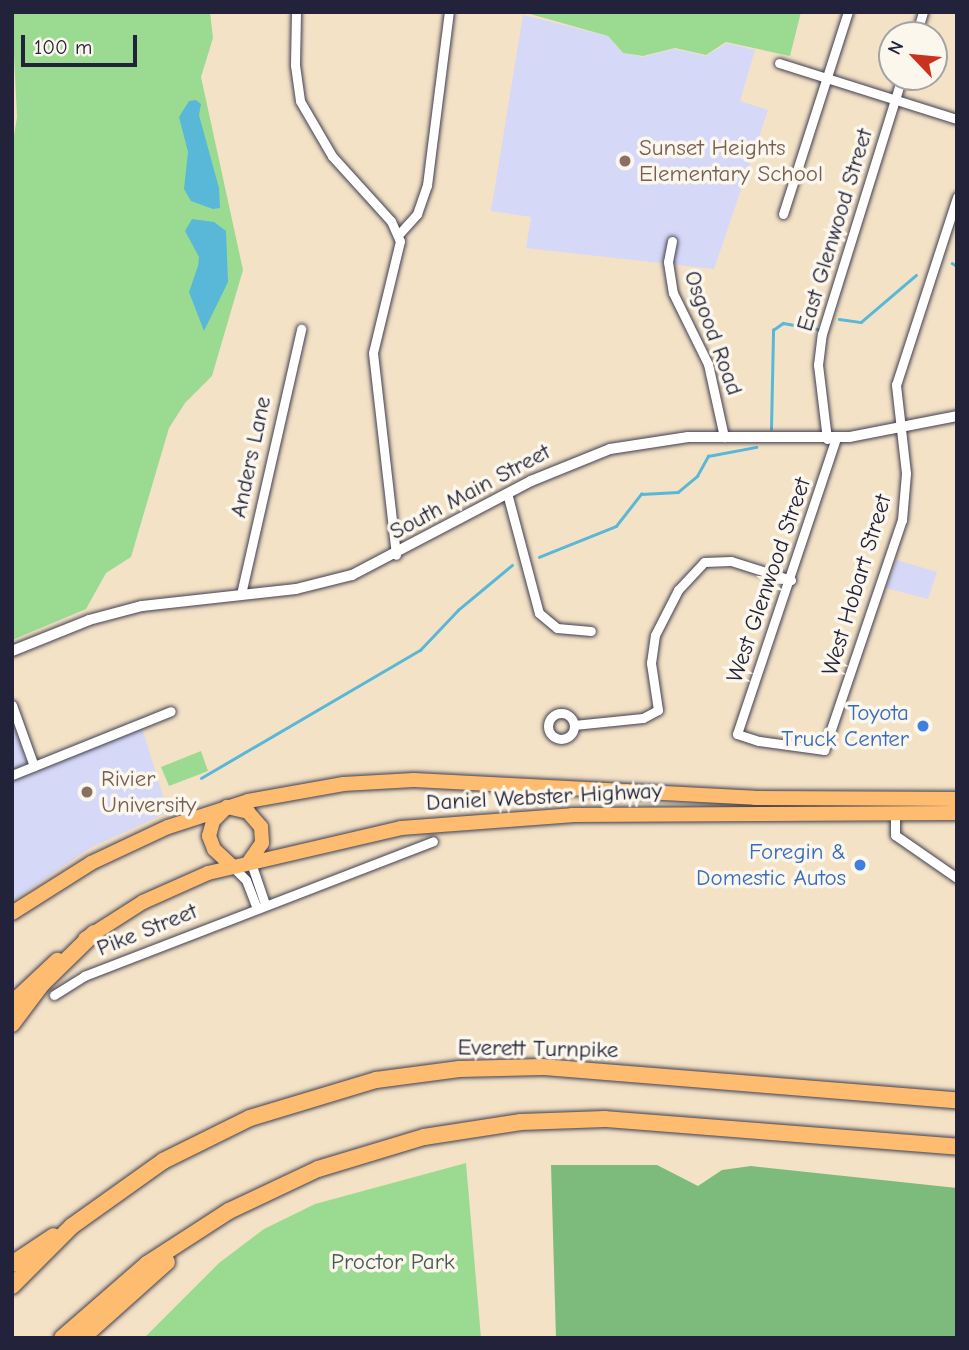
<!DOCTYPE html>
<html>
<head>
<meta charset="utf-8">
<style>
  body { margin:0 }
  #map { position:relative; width:969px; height:1350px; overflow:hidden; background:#f3e2c6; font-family:"Comic Neue",sans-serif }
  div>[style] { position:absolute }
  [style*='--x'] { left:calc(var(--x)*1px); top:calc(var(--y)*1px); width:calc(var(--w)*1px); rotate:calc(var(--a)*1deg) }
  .built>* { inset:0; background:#d6d8f8 }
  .green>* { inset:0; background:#9bdb91 }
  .forest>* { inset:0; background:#7cbb7b }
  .water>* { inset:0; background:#59b7d7 }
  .stream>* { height:2.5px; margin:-1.25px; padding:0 1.25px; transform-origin:1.25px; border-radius:1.25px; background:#59b7d7 }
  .roads { filter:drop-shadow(0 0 2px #413f50) drop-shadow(0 0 2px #413f50) }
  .minor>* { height:9px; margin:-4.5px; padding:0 4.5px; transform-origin:4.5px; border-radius:4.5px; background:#fff }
  .minor>.ring { margin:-4.5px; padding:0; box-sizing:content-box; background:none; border:9px solid #fff; border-radius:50% }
  .tertiary>* { height:10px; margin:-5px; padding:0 5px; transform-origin:5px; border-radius:5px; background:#fff }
  .primary>* { height:14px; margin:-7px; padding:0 7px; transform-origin:7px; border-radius:7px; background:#fdbc6f }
  .motorway>* { height:16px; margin:-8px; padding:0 8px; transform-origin:8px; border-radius:8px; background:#fdbc6f }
  .dots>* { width:19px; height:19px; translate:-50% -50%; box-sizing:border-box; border:4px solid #fbf7ec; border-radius:50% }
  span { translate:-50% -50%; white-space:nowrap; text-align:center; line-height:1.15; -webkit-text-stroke:7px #fbf7ec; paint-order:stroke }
  .education-label { font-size:23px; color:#785e54 }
  .left { translate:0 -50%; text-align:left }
  .street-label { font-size:23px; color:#22223b }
  .shop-label { font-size:23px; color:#366cbe }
  .right { translate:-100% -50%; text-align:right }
  .park-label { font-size:23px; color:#465a55 }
  .frame { position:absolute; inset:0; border:14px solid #22223b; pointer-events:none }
  .north { position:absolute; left:878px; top:21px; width:70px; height:70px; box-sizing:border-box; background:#fbf7ec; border:2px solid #a4a2a5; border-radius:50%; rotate:296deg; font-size:19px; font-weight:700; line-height:28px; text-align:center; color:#22223b }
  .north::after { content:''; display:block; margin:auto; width:24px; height:32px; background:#c8321e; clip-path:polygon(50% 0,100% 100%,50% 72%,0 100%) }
  .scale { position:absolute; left:21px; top:35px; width:116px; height:32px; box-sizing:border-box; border:4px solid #22223b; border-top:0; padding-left:9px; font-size:21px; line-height:24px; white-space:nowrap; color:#22223b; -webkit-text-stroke:5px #fbf7ec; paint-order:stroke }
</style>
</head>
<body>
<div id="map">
  <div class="built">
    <i style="clip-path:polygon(523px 15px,608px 36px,622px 53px,643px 57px,674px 49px,706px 56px,727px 43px,755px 50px,740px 101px,768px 110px,714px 269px,526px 248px,531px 217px,491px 211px)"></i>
    <i style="clip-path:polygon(897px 560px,937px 572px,928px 599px,886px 588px)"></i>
    <i style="clip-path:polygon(12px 722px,33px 773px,142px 728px,168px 812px,90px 848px,12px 901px)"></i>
  </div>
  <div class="green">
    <i style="clip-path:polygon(12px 12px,210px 12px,213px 38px,201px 77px,243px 270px,212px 376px,185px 403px,169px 428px,131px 557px,106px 573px,86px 609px,12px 640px,12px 148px,17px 117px)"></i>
    <i style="clip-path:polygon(523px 12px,801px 12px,790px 56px,726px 42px,706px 55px,675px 48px,643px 56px,623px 53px,608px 36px)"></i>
    <i style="clip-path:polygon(201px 751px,208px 771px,169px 786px,161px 767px)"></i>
    <i style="clip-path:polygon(466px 1163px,481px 1338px,144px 1338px,219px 1263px,264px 1229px,315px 1204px)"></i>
  </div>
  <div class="forest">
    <i style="clip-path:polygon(551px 1165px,657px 1165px,698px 1186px,722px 1170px,751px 1166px,957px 1188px,957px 1338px,556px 1338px)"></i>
  </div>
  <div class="water">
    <i style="clip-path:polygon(196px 100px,201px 104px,199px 115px,219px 188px,220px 208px,213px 209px,191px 201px,184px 189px,188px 152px,179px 117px,189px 101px)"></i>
    <i style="clip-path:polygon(192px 219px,214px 222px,226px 231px,228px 282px,204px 331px,189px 292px,198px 266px,199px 257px,185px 231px)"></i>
  </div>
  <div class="stream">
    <i style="--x:952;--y:263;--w:6;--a:31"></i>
    <i style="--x:839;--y:319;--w:22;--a:8"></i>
    <i style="--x:861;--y:322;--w:72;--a:-40.5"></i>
    <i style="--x:771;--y:429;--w:99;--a:-88.8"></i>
    <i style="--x:773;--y:330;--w:12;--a:-35"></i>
    <i style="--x:783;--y:323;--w:36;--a:10"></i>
    <i style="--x:539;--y:557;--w:83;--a:-21.9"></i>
    <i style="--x:616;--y:526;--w:41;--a:-52"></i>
    <i style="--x:641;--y:494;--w:37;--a:-3"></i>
    <i style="--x:678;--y:492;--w:25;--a:-40"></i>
    <i style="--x:697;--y:476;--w:23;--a:-61"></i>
    <i style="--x:708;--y:456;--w:49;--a:-10.6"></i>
    <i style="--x:201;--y:778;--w:254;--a:-30.3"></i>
    <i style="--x:420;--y:650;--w:55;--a:-46.5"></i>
    <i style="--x:458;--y:610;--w:70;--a:-39.8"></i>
  </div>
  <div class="roads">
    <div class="minor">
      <i style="--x:296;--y:12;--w:53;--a:91.1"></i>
      <i style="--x:295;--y:65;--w:36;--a:82"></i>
      <i style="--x:300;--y:101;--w:64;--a:59.8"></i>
      <i style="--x:332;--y:156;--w:88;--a:47.8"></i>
      <i style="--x:391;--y:221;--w:22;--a:66"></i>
      <i style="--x:400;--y:241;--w:115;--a:103.6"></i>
      <i style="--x:373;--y:353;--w:203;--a:83.5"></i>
      <i style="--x:916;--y:35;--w:24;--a:-73"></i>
      <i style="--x:779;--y:63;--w:187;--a:17.5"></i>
      <i style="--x:783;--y:214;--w:212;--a:-72.2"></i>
      <i style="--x:399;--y:234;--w:27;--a:-48"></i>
      <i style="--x:417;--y:214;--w:31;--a:-71"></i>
      <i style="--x:427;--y:185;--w:174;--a:-82.8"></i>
      <i style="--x:672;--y:241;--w:21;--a:101"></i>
      <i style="--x:668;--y:262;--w:31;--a:81"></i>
      <i style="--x:673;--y:293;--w:79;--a:63.8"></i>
      <i style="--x:708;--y:364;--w:75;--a:77.6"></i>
      <i style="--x:836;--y:438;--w:312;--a:108.5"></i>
      <i style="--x:737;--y:734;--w:23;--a:18"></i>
      <i style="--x:759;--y:741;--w:66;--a:7.9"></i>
      <i style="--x:824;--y:750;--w:243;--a:-71.3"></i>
      <i style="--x:902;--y:520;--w:47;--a:-85.1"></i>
      <i style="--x:906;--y:473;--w:89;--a:-96.5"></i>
      <i style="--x:896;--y:385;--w:198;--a:-72"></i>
      <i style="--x:827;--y:439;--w:75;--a:-96.9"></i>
      <i style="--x:818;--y:365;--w:31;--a:-83"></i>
      <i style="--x:822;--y:334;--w:269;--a:-72.7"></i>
      <i style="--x:507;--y:493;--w:124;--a:75.1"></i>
      <i style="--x:539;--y:613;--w:23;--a:40"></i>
      <i style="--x:557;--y:628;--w:34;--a:5"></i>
      <i style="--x:241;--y:594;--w:272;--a:-77.2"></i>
      <i style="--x:12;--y:705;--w:65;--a:70.2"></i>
      <i class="ring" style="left:548px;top:713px;width:17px;height:17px"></i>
      <i style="--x:574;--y:725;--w:69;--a:-5.8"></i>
      <i style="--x:643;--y:718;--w:17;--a:-28"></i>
      <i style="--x:658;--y:710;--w:48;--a:-98.5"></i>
      <i style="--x:651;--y:663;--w:28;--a:-82"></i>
      <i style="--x:655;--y:635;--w:51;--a:-62.9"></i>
      <i style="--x:678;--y:590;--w:38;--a:-47"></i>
      <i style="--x:704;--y:562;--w:27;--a:-2"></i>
      <i style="--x:731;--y:561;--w:63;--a:17.6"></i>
      <i style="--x:12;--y:775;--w:171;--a:-21.9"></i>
      <i style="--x:895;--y:814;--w:21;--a:90"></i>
      <i style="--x:895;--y:835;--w:75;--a:34.7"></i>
      <i style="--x:250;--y:860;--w:46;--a:71.2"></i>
      <i style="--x:233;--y:867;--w:18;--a:45"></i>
      <i style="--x:246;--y:880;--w:30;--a:69"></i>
      <i style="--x:54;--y:995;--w:36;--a:-32"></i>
      <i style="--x:84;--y:976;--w:374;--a:-21.1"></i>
    </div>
    <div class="tertiary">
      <i style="--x:12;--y:651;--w:83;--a:-21.9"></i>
      <i style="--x:89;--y:620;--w:55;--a:-14.8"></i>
      <i style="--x:142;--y:606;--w:155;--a:-6.3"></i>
      <i style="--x:296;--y:589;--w:58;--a:-14"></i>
      <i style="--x:352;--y:575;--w:202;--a:-27.7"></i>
      <i style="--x:531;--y:481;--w:85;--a:-22.1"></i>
      <i style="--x:610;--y:449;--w:79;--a:-8.7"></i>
      <i style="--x:688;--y:437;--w:162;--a:0"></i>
      <i style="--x:850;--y:437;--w:109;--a:-11.1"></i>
    </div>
    <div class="primary">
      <i style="--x:231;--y:865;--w:23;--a:-137"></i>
      <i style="--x:214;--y:849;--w:14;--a:-111"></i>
      <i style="--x:209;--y:836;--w:16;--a:-75"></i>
      <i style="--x:213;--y:821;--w:20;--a:-45"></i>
      <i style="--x:227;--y:807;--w:22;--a:13"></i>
      <i style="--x:248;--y:812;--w:20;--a:49"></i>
      <i style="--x:261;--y:827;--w:16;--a:86"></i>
      <i style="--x:262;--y:843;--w:21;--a:125"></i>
      <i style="--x:12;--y:913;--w:93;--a:-32.3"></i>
      <i style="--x:91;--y:863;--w:85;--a:-25.1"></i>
      <i style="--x:168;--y:827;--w:84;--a:-18"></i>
      <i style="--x:248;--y:801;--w:97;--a:-10.1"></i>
      <i style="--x:343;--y:784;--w:71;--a:-3.2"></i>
      <i style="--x:414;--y:780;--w:341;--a:3"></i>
      <i style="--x:755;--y:798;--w:202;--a:0.3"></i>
      <i style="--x:85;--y:939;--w:69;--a:-32.5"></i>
      <i style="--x:143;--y:902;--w:71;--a:-24"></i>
      <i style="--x:208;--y:873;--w:198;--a:-13.1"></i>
      <i style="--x:401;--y:828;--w:171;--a:-4.3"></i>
      <i style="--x:572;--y:815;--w:385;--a:-0.3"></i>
      <i style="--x:12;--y:1002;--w:62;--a:-43"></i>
    </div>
    <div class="motorway">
      <i style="--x:12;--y:1024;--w:50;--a:-53.1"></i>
      <i style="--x:42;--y:984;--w:73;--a:-44.4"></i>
      <i style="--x:12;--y:1264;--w:50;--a:-33.7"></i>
      <i style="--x:12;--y:1286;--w:85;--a:-45"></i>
      <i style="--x:72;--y:1226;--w:112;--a:-35.5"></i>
      <i style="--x:163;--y:1161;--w:97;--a:-26.3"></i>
      <i style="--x:250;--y:1118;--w:132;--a:-16.8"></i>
      <i style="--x:376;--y:1080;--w:84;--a:-7.5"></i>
      <i style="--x:459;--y:1069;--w:84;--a:-1.4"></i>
      <i style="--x:543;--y:1067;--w:415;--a:4.6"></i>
      <i style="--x:62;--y:1338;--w:113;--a:-41"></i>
      <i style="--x:147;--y:1264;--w:98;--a:-32.9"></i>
      <i style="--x:229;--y:1211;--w:98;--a:-25.3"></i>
      <i style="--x:318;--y:1169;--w:111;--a:-16.8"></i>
      <i style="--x:424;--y:1137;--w:98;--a:-8.8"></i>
      <i style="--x:521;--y:1122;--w:84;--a:-2"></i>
      <i style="--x:605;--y:1119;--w:353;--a:4.5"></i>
      <i style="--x:82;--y:1338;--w:114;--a:-41.8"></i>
    </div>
  </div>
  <div class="dots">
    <i style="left:625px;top:161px;background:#8d6e63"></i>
    <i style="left:923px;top:726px;background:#3f7fe0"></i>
    <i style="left:87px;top:792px;background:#8d6e63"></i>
    <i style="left:860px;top:865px;background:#3f7fe0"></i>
  </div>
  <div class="education-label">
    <span class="left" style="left:639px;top:161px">Sunset Heights<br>Elementary School</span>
    <span class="left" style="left:101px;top:792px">Rivier<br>University</span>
  </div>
  <div class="street-label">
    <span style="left:835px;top:230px;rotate:-73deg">East Glenwood Street</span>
    <span style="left:713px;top:333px;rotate:70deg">Osgood Road</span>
    <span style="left:251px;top:457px;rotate:-78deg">Anders Lane</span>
    <span style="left:470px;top:492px;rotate:-28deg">South Main Street</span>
    <span style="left:769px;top:580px;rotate:-71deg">West Glenwood Street</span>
    <span style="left:857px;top:585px;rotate:-73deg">West Hobart Street</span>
    <span style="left:544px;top:797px;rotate:-3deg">Daniel Webster Highway</span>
    <span style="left:147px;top:930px;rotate:-22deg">Pike Street</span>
    <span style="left:538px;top:1049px;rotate:1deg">Everett Turnpike</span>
  </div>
  <div class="shop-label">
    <span class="right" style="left:909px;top:726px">Toyota<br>Truck Center</span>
    <span class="right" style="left:846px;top:865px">Foregin &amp;<br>Domestic Autos</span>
  </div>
  <div class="park-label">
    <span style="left:393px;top:1262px">Proctor Park</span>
  </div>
  <div class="frame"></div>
  <div class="north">N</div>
  <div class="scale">100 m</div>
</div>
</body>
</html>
